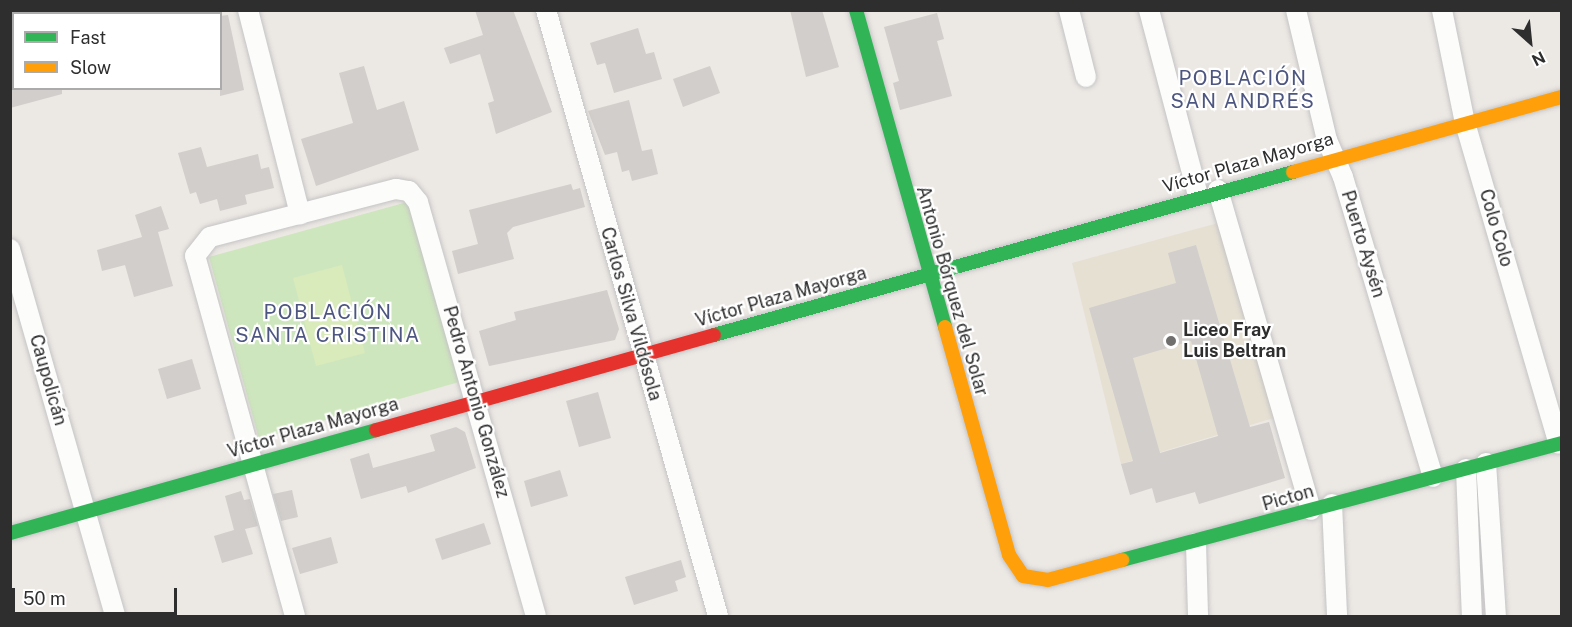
<!DOCTYPE html>
<html>
<head>
<meta charset="utf-8">
<style>
  body { margin:0 }
  #map { position:relative; width:1572px; height:627px; overflow:hidden; background:#ece8e4; font-family:"Public Sans",sans-serif }
  div>[style] { position:absolute }
  [style*='--x'] { left:calc(var(--x)*1px); top:calc(var(--y)*1px); width:calc(var(--w)*1px); rotate:calc(var(--a)*1deg) }
  .education>* { inset:0; background:#e6e0d3 }
  .green>* { inset:0; background:#cee6be }
  .pitch>* { inset:0; background:#d9eabb }
  .building>* { inset:0; background:#d1cecb }
  .roads { filter:drop-shadow(0 0 2px #c5c4c5) drop-shadow(0 0 2px #c5c4c5) }
  .street>* { height:20px; margin:-10px; padding:0 10px; transform-origin:10px; border-radius:10px; background:#fcfcfb }
  .fast>* { height:14px; margin:-7px; padding:0 7px; transform-origin:7px; border-radius:7px; background:#30b455 }
  .slow>* { height:14px; margin:-7px; padding:0 7px; transform-origin:7px; border-radius:7px; background:#ff9f0a }
  .jam>* { height:14px; margin:-7px; padding:0 7px; transform-origin:7px; border-radius:7px; background:#e5322d }
  .dots>* { width:16px; height:16px; translate:-50% -50%; box-sizing:border-box; border:3px solid #fff; border-radius:50% }
  span { translate:-50% -50%; white-space:nowrap; text-align:center; line-height:1.15; -webkit-text-stroke:4.5px #fff; paint-order:stroke }
  .street-label { font-size:18px; color:#2e2e2e }
  .poi-label { font-size:18px; color:#2e2e2e; font-weight:700 }
  .left { translate:0 -50%; text-align:left }
  .neighbourhood-label { font-size:20px; color:#4d5680; letter-spacing:1.5px }
  .frame { position:absolute; inset:0; border:12px solid #2e2e2e; pointer-events:none }
  .legend { position:absolute; left:12px; top:12px; width:210px; height:78px; box-sizing:border-box; background:#fff; border:2px solid #ababab; margin:0; padding:8px 10px; list-style:none; font-size:18px; color:#2e2e2e }
  .legend li { display:flex; align-items:center; gap:12px; height:30px }
  .legend b { width:30px; border:2px solid #ababab }
  .north { position:absolute; left:1500px; top:12px; width:60px; height:60px; -webkit-text-stroke:4px #fff; paint-order:stroke; rotate:153deg; font-size:16px; font-weight:700; line-height:24px; text-align:center; color:#2e2e2e }
  .north::after { content:''; display:block; margin:auto; width:21px; height:27px; background:#2e2e2e; clip-path:polygon(50% 0,100% 100%,50% 72%,0 100%) }
  .scale { position:absolute; left:12px; top:588px; width:165px; height:27px; box-sizing:border-box; border:3px solid #2e2e2e; border-top:0; padding-left:8px; font-size:18px; line-height:21px; white-space:nowrap; color:#2e2e2e; -webkit-text-stroke:4px #fff; paint-order:stroke }
</style>
</head>
<body>
<div id="map">
  <div class="education">
    <i style="clip-path:polygon(1218px 223px,1274px 418px,1121px 464px,1072px 263px)"></i>
  </div>
  <div class="green">
    <i style="clip-path:polygon(411px 201px,459px 382px,259px 439px,209px 257px)"></i>
  </div>
  <div class="pitch">
    <i style="clip-path:polygon(342px 265px,365px 353px,316px 366px,293px 278px)"></i>
  </div>
  <div class="building">
    <i style="clip-path:polygon(475px 10px,513px 10px,552px 112px,496px 134px,488px 103px,494px 101px,480px 54px,450px 64px,444px 48px,483px 35px)"></i>
    <i style="clip-path:polygon(790px 10px,822px 10px,839px 67px,806px 77px)"></i>
    <i style="clip-path:polygon(937px 13px,944px 39px,937px 41px,952px 96px,900px 110px,893px 83px,899px 81px,884px 27px)"></i>
    <i style="clip-path:polygon(228px 15px,244px 90px,220px 96px,220px 16px)"></i>
    <i style="clip-path:polygon(638px 28px,646px 54px,654px 52px,662px 79px,614px 93px,605px 63px,597px 65px,590px 43px)"></i>
    <i style="clip-path:polygon(364px 66px,377px 110px,404px 101px,419px 150px,316px 186px,301px 139px,353px 123px,339px 73px)"></i>
    <i style="clip-path:polygon(710px 66px,720px 93px,683px 107px,673px 79px)"></i>
    <i style="clip-path:polygon(10px 88px,62px 88px,62px 94px,10px 108px)"></i>
    <i style="clip-path:polygon(629px 100px,642px 151px,652px 149px,658px 174px,632px 181px,629px 170px,622px 172px,617px 152px,605px 155px,588px 111px)"></i>
    <i style="clip-path:polygon(201px 147px,207px 167px,258px 154px,261px 169px,269px 167px,274px 188px,245px 195px,247px 204px,220px 211px,217px 199px,200px 204px,196px 192px,190px 194px,178px 153px)"></i>
    <i style="clip-path:polygon(571px 184px,573px 190px,580px 188px,585px 207px,513px 227px,507px 233px,514px 259px,458px 274px,452px 251px,478px 244px,469px 210px)"></i>
    <i style="clip-path:polygon(161px 206px,169px 229px,158px 232px,173px 286px,134px 297px,125px 265px,102px 271px,97px 250px,142px 237px,135px 215px)"></i>
    <i style="clip-path:polygon(evenodd,1196px 245px,1250px 427px,1269px 422px,1285px 478px,1199px 504px,1195px 492px,1156px 503px,1152px 488px,1130px 495px,1121px 464px,1133px 461px,1089px 308px,1176px 283px,1168px 253px,1196px 245px,1191px 341px,1218px 436px,1160px 453px,1133px 358px,1191px 341px)"></i>
    <i style="clip-path:polygon(607px 290px,619px 329px,615px 340px,489px 366px,479px 331px,516px 320px,514px 312px)"></i>
    <i style="clip-path:polygon(192px 359px,201px 389px,167px 399px,158px 369px)"></i>
    <i style="clip-path:polygon(598px 392px,611px 438px,579px 447px,566px 401px)"></i>
    <i style="clip-path:polygon(456px 427px,465px 432px,476px 468px,408px 493px,406px 486px,361px 499px,350px 459px,369px 453px,373px 468px,435px 451px,430px 435px)"></i>
    <i style="clip-path:polygon(560px 470px,568px 496px,531px 507px,524px 481px)"></i>
    <i style="clip-path:polygon(292px 490px,298px 517px,281px 521px,273px 494px)"></i>
    <i style="clip-path:polygon(241px 491px,244px 500px,250px 499px,258px 526px,245px 529px,253px 554px,222px 563px,214px 536px,234px 530px,225px 496px)"></i>
    <i style="clip-path:polygon(484px 523px,491px 544px,442px 560px,435px 539px)"></i>
    <i style="clip-path:polygon(331px 537px,338px 563px,300px 574px,292px 548px)"></i>
    <i style="clip-path:polygon(681px 560px,686px 577px,675px 581px,678px 591px,634px 605px,625px 577px)"></i>
  </div>
  <div class="roads">
    <div class="street">
      <i style="--x:248;--y:10;--w:211;--a:75.7"></i>
      <i style="--x:546;--y:10;--w:630;--a:74.15"></i>
      <i style="--x:1069;--y:10;--w:69;--a:75.8"></i>
      <i style="--x:1149;--y:10;--w:192;--a:75.2"></i>
      <i style="--x:1296;--y:10;--w:134;--a:76.6"></i>
      <i style="--x:1327;--y:140;--w:40;--a:66.6"></i>
      <i style="--x:1343;--y:177;--w:313;--a:73.3"></i>
      <i style="--x:1442;--y:10;--w:115;--a:78.5"></i>
      <i style="--x:1465;--y:123;--w:334;--a:73.7"></i>
      <i style="--x:1218;--y:190;--w:333;--a:73.8"></i>
      <i style="--x:10;--y:249;--w:382;--a:74"></i>
      <i style="--x:1486;--y:463;--w:153;--a:86.3"></i>
      <i style="--x:1466;--y:469;--w:147;--a:87.7"></i>
      <i style="--x:1332;--y:504;--w:112;--a:87.4"></i>
      <i style="--x:1196;--y:543;--w:73;--a:88.4"></i>
      <i style="--x:295;--y:616;--w:374;--a:-105.5"></i>
      <i style="--x:195;--y:256;--w:24;--a:-52"></i>
      <i style="--x:210;--y:237;--w:192;--a:-14.5"></i>
      <i style="--x:396;--y:189;--w:13;--a:9"></i>
      <i style="--x:409;--y:191;--w:14;--a:51"></i>
      <i style="--x:418;--y:202;--w:430;--a:74.1"></i>
    </div>
    <div class="fast">
      <i style="--x:856;--y:10;--w:329;--a:74.3"></i>
      <i style="--x:714;--y:335;--w:602;--a:-15.72"></i>
      <i style="--x:10;--y:533;--w:380;--a:-15.7"></i>
      <i style="--x:1122;--y:560;--w:455;--a:-14.9"></i>
    </div>
    <div class="slow">
      <i style="--x:1293;--y:172;--w:279;--a:-15.6"></i>
      <i style="--x:945;--y:327;--w:237;--a:74.3"></i>
      <i style="--x:1009;--y:555;--w:25;--a:56"></i>
      <i style="--x:1023;--y:576;--w:25;--a:9"></i>
      <i style="--x:1048;--y:580;--w:77;--a:-15.1"></i>
    </div>
    <div class="jam">
      <i style="--x:376;--y:430;--w:351;--a:-15.7"></i>
    </div>
  </div>
  <div class="dots">
    <i style="left:1171px;top:341px;background:#706f6e"></i>
  </div>
  <div class="street-label">
    <span style="left:1248px;top:163px;rotate:-16deg">Víctor Plaza Mayorga</span>
    <span style="left:1496px;top:228px;rotate:74deg">Colo Colo</span>
    <span style="left:1363px;top:244px;rotate:73deg">Puerto Aysén</span>
    <span style="left:952px;top:291px;rotate:74deg">Antonio Bórquez del Solar</span>
    <span style="left:781px;top:297px;rotate:-16deg">Víctor Plaza Mayorga</span>
    <span style="left:631px;top:314px;rotate:74deg">Carlos Silva Vildósola</span>
    <span style="left:48px;top:380px;rotate:74deg">Caupolicán</span>
    <span style="left:476px;top:402px;rotate:74deg">Pedro Antonio González</span>
    <span style="left:313px;top:428px;rotate:-16deg">Víctor Plaza Mayorga</span>
    <span style="left:1288px;top:498px;rotate:-16deg">Picton</span>
  </div>
  <div class="poi-label">
    <span class="left" style="left:1183px;top:341px">Liceo Fray<br>Luis Beltran</span>
  </div>
  <div class="neighbourhood-label">
    <span style="left:1243px;top:90px">POBLACIÓN<br>SAN ANDRÉS</span>
    <span style="left:328px;top:324px">POBLACIÓN<br>SANTA CRISTINA</span>
  </div>
  <div class="frame"></div>
  <ul class="legend">
  <li><b style="height:8px;background:#30b455"></b>Fast</li>
  <li><b style="height:8px;background:#ff9f0a"></b>Slow</li>
  </ul>
  <div class="north">N</div>
  <div class="scale">50 m</div>
</div>
</body>
</html>
